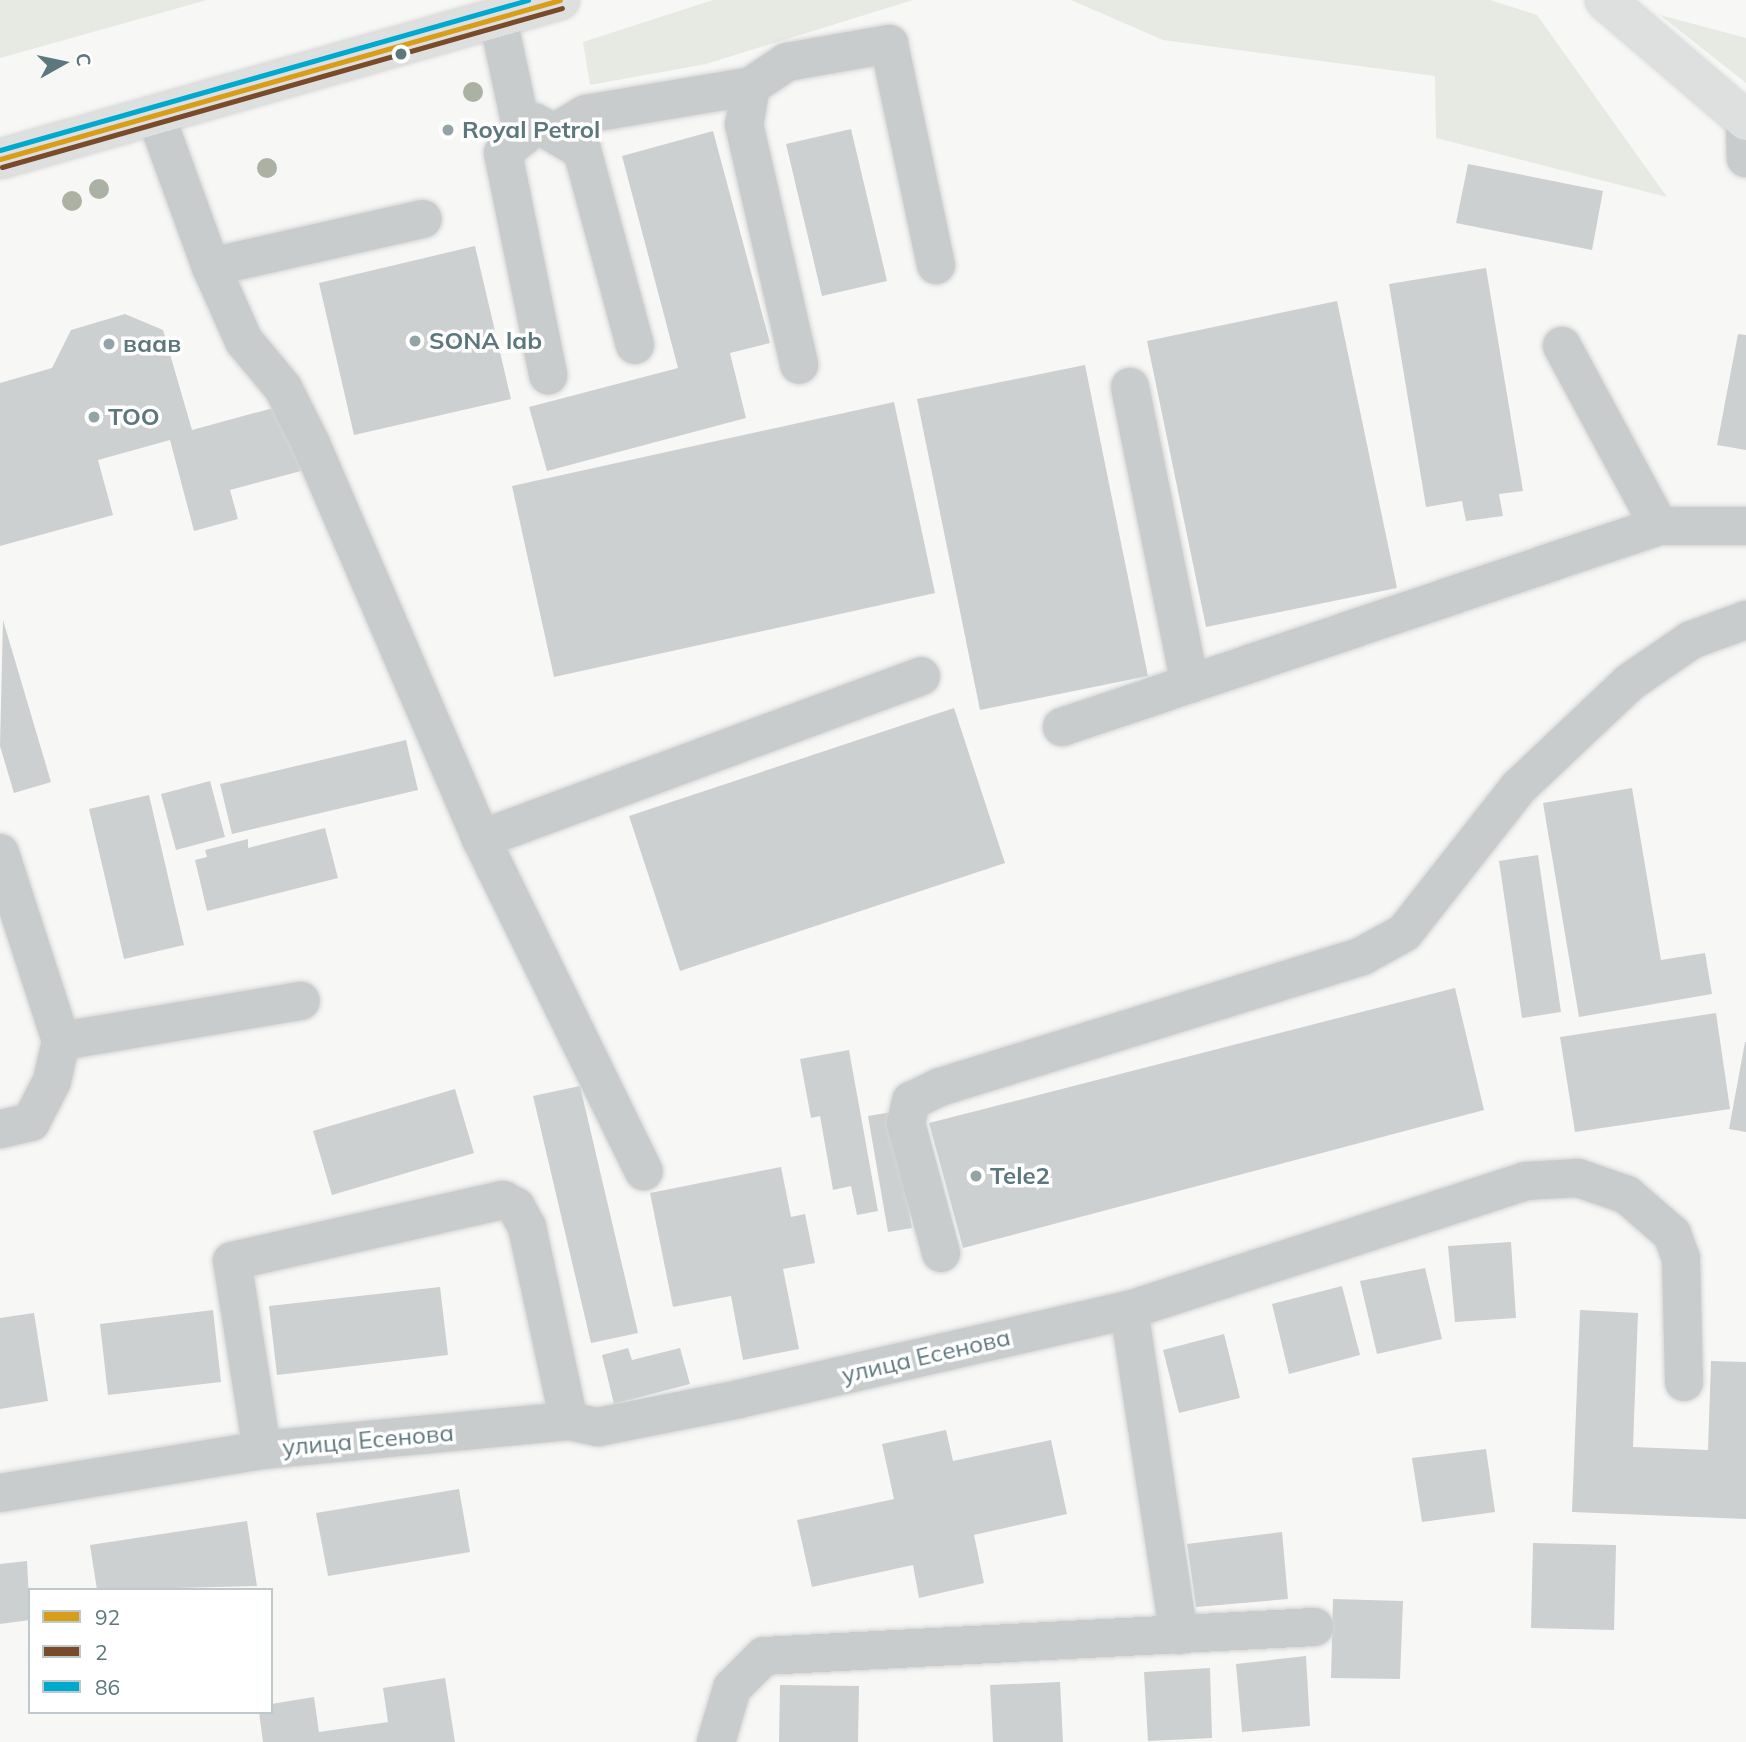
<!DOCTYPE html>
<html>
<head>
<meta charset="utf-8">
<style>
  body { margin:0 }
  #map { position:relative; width:1746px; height:1742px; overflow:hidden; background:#f7f7f6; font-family:Mulish,sans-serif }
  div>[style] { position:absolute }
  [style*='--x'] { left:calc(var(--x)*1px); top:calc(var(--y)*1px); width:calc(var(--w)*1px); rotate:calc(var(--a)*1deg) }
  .green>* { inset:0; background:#e7e9e3 }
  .building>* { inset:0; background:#cdd0d0 }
  .roads { filter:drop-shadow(0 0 2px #d3d5d4) drop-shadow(0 0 2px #d3d5d4) }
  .minor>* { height:38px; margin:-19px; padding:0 19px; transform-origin:19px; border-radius:19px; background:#c9cccc }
  .major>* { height:38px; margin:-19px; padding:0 19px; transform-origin:19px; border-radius:19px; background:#dee0e0 }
  .bus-1>* { height:5px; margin:-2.5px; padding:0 2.5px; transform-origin:2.5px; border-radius:2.5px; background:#d89d19 }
  .bus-2>* { height:5px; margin:-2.5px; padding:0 2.5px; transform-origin:2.5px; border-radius:2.5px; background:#7a4b2a }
  .bus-3>* { height:5px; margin:-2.5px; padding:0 2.5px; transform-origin:2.5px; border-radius:2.5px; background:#00a9ce }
  .trees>* { width:20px; height:20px; margin:-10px; border-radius:50%; background:#abb2a4 }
  .dots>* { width:19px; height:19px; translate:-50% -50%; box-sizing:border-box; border:4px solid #fff; border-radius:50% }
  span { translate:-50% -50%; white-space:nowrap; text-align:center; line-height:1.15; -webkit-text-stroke:7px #fff; paint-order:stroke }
  .poi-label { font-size:24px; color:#5d787d; font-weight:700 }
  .left { translate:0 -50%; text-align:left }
  .street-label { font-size:24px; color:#5d787d }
  .legend { position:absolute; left:28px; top:1588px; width:245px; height:126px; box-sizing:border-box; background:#fff; border:2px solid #bec9cb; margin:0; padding:9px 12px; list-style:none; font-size:21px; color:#5d787d }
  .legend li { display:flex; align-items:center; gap:14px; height:35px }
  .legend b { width:35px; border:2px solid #bec9cb }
  .north { position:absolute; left:28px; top:28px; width:70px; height:70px; -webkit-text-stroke:5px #fff; paint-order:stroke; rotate:81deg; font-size:19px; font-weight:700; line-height:28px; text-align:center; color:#5d787d }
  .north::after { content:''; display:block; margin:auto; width:24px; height:32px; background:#5d787d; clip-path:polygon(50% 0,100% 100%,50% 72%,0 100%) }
</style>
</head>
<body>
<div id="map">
  <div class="green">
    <i style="clip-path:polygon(0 0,207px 0,0 58px)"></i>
    <i style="clip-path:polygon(713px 0,913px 0,706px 64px,590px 85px,583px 42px)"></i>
    <i style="clip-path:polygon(1071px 0,1490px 0,1537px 15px,1667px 197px,1436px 138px,1435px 76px,1163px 40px)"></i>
    <i style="clip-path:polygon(1660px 15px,1746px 38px,1746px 83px)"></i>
  </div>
  <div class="building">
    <i style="clip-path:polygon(851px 129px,887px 281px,822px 296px,786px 144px)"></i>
    <i style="clip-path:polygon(713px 131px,770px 343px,730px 353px,746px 418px,547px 471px,529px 407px,678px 368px,622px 156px)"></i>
    <i style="clip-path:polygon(1468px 164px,1603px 191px,1592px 250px,1456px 223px)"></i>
    <i style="clip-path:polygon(475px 246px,511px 399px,354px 435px,319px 283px)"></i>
    <i style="clip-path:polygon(1486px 268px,1523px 491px,1499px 494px,1503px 516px,1466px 521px,1462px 501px,1426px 507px,1389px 284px)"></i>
    <i style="clip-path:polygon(1337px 301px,1397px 588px,1206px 627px,1147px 341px)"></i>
    <i style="clip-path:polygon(125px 314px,163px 330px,192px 430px,284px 405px,301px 471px,230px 490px,238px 519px,194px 531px,170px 440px,98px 460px,113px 515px,0 546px,0 383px,52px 368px,71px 330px)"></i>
    <i style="clip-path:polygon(1738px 334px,1746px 335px,1746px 450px,1717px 445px)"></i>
    <i style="clip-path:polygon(1085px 365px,1148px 676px,980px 710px,917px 399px)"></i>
    <i style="clip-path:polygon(894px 402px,935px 593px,554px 677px,512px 486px)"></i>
    <i style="clip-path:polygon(3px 620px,51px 782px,14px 793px,0 746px)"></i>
    <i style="clip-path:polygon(954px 708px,1005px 863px,680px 971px,629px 816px)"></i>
    <i style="clip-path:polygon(406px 740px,418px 790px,232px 834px,220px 784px)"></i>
    <i style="clip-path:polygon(210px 781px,225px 837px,176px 850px,161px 794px)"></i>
    <i style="clip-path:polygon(1632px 788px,1661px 960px,1705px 953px,1712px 994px,1579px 1017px,1543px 803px)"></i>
    <i style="clip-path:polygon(149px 795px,184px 945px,124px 959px,89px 809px)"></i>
    <i style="clip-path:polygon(325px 828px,338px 878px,207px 911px,195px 860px,207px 857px,205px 850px,248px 839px,248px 848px)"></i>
    <i style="clip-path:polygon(1538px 855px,1561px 1012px,1522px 1018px,1499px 861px)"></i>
    <i style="clip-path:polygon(1455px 988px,1484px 1110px,963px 1248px,929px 1123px)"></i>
    <i style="clip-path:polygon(1716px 1013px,1730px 1109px,1575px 1132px,1560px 1037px)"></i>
    <i style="clip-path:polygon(1745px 1042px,1746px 1042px,1746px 1132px,1729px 1129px)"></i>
    <i style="clip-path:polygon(849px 1050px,878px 1211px,857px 1215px,851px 1186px,833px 1190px,820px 1116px,811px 1118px,800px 1059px)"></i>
    <i style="clip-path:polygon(580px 1086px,638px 1333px,591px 1343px,533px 1096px)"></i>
    <i style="clip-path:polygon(455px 1089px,474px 1153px,332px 1195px,313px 1131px)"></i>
    <i style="clip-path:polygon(892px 1112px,912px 1228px,888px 1232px,868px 1116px)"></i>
    <i style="clip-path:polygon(781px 1167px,791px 1217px,805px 1214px,815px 1263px,783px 1269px,799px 1349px,743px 1360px,731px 1296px,673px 1307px,650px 1193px)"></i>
    <i style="clip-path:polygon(1511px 1242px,1516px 1318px,1455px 1322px,1448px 1246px)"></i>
    <i style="clip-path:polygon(1425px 1268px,1442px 1339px,1377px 1354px,1360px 1281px)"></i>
    <i style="clip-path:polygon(1342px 1286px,1360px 1355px,1289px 1374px,1272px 1304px)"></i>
    <i style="clip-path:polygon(440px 1287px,448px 1355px,277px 1375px,269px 1306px)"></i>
    <i style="clip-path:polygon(213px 1310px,221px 1382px,108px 1395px,100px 1324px)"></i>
    <i style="clip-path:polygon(1580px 1310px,1638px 1313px,1633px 1447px,1708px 1450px,1711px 1361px,1746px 1362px,1746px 1519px,1572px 1512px)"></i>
    <i style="clip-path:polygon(34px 1313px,48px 1401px,0 1409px,0 1318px)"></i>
    <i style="clip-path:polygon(1224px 1334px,1240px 1398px,1179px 1413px,1163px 1350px)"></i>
    <i style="clip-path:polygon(628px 1348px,632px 1360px,680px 1348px,690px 1384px,614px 1404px,602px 1355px)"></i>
    <i style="clip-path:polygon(946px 1430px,953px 1461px,1051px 1440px,1067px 1514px,974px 1535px,984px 1583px,919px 1598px,913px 1565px,812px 1587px,797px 1520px,894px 1499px,882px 1444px)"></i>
    <i style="clip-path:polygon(1486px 1449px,1495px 1512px,1422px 1522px,1412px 1458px)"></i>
    <i style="clip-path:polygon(459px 1489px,470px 1552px,328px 1576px,316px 1513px)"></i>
    <i style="clip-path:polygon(247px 1521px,257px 1586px,97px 1590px,90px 1545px)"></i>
    <i style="clip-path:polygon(1282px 1532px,1288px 1599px,1196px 1607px,1187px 1544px)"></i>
    <i style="clip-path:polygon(1533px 1543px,1616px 1545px,1614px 1630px,1531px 1628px)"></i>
    <i style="clip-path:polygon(27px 1561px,30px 1620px,0 1624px,0 1564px)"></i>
    <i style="clip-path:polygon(1333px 1599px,1403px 1601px,1400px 1679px,1331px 1678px)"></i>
    <i style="clip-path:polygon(1306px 1656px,1310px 1726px,1242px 1732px,1236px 1664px)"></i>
    <i style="clip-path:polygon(1210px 1668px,1212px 1738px,1148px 1741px,1144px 1672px)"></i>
    <i style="clip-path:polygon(445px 1678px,455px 1742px,263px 1742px,259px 1712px,271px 1712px,271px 1704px,314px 1697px,319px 1732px,388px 1722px,383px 1688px)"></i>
    <i style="clip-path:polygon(1060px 1682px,1063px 1742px,993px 1742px,990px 1685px)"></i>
    <i style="clip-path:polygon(780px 1685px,859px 1686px,858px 1742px,779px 1742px)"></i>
  </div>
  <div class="roads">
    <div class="minor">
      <i style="--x:498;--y:19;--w:120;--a:77.9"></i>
      <i style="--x:523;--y:136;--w:26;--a:140"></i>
      <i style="--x:503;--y:153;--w:227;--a:78.5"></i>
      <i style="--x:751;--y:86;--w:39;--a:100"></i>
      <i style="--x:744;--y:124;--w:247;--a:77.1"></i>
      <i style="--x:156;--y:116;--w:161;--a:70"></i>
      <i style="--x:211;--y:267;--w:217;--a:-12.8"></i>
      <i style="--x:1745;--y:119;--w:39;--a:89"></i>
      <i style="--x:534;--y:122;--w:56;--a:30.3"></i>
      <i style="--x:582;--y:150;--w:202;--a:74.8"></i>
      <i style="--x:554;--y:133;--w:37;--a:-31"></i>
      <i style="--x:586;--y:114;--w:167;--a:-9.6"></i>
      <i style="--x:751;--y:86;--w:43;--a:-33.7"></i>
      <i style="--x:787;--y:62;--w:104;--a:-10"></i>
      <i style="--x:889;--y:44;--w:226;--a:78"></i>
      <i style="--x:211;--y:267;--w:81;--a:66"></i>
      <i style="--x:244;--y:341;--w:61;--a:50.3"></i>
      <i style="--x:283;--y:388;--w:63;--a:63.4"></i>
      <i style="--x:311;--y:444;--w:430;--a:66.7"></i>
      <i style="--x:481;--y:839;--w:370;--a:63.9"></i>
      <i style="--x:1562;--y:346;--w:204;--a:61.7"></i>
      <i style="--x:1659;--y:526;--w:87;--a:0"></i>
      <i style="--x:1130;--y:387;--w:303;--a:78.6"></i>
      <i style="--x:1062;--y:727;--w:630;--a:-18.61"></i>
      <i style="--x:481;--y:839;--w:469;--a:-20.3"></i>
      <i style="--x:0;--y:853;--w:198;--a:72"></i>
      <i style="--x:61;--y:1041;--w:41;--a:102.7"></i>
      <i style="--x:52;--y:1081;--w:46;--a:117.1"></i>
      <i style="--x:31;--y:1122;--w:32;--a:167"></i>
      <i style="--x:61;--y:1041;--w:243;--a:-9.5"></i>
      <i style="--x:941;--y:1253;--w:135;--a:-105.1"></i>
      <i style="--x:906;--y:1123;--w:23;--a:-77"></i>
      <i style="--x:911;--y:1101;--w:32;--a:-26"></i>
      <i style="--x:940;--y:1087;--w:442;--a:-17.2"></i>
      <i style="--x:1362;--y:956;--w:48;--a:-28.7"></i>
      <i style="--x:1404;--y:933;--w:186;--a:-51.8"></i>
      <i style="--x:1519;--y:787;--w:153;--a:-43.4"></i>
      <i style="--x:1630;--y:682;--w:74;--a:-34.5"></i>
      <i style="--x:1691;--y:640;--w:59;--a:-20"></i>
      <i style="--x:1129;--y:1310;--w:329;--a:81.3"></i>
      <i style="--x:262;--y:1450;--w:191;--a:-99"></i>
      <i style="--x:232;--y:1261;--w:278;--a:-12.7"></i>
      <i style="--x:503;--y:1200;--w:15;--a:28"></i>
      <i style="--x:516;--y:1207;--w:23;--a:61"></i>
      <i style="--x:527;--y:1227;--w:198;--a:77.8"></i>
      <i style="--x:0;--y:1493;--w:266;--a:-9.3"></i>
      <i style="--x:262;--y:1450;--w:308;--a:-5.4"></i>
      <i style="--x:569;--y:1421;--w:30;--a:12"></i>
      <i style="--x:598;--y:1427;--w:144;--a:-11.2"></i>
      <i style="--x:739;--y:1399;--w:400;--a:-12.9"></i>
      <i style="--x:1129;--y:1310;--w:417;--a:-18"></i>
      <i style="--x:1526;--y:1181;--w:52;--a:-3.3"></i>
      <i style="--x:1578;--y:1178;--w:52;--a:19.1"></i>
      <i style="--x:1627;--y:1195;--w:60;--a:40.9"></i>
      <i style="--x:1672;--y:1234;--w:27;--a:70"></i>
      <i style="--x:1681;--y:1259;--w:123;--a:88.6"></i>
      <i style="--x:716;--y:1742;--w:56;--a:-73.5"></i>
      <i style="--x:732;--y:1688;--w:45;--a:-45"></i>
      <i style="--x:764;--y:1656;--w:551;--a:-3.02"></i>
    </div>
    <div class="major">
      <i style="--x:1605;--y:0;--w:186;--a:40.6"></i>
      <i style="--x:0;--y:159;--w:582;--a:-15.85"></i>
    </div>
  </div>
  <div class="bus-1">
    <i style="--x:0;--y:159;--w:582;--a:-15.85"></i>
  </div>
  <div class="bus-2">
    <i style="--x:2;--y:167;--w:582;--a:-15.85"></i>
  </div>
  <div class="bus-3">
    <i style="--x:0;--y:150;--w:549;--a:-15.86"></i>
  </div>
  <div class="trees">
    <i style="left:473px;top:92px"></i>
    <i style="left:267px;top:168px"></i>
    <i style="left:99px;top:189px"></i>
    <i style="left:72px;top:201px"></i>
  </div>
  <div class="dots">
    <i style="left:401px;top:54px;background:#5d787d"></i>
    <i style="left:448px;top:130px;background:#93a4a7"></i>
    <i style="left:415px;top:341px;background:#93a4a7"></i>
    <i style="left:109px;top:344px;background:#93a4a7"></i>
    <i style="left:94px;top:417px;background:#93a4a7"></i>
    <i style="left:976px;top:1176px;background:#93a4a7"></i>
  </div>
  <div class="poi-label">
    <span class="left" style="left:462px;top:130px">Royal Petrol</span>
    <span class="left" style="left:429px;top:341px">SONA lab</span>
    <span class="left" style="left:123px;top:344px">ваав</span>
    <span class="left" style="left:108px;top:417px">ТОО</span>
    <span class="left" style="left:990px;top:1176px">Tele2</span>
  </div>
  <div class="street-label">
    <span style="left:926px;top:1356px;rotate:-13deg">улица Есенова</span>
    <span style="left:368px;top:1440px;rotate:-5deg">улица Есенова</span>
  </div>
  <ul class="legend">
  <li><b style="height:9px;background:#d89d19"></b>92</li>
  <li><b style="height:9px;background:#7a4b2a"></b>2</li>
  <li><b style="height:9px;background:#00a9ce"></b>86</li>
  </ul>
  <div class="north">С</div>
</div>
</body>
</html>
